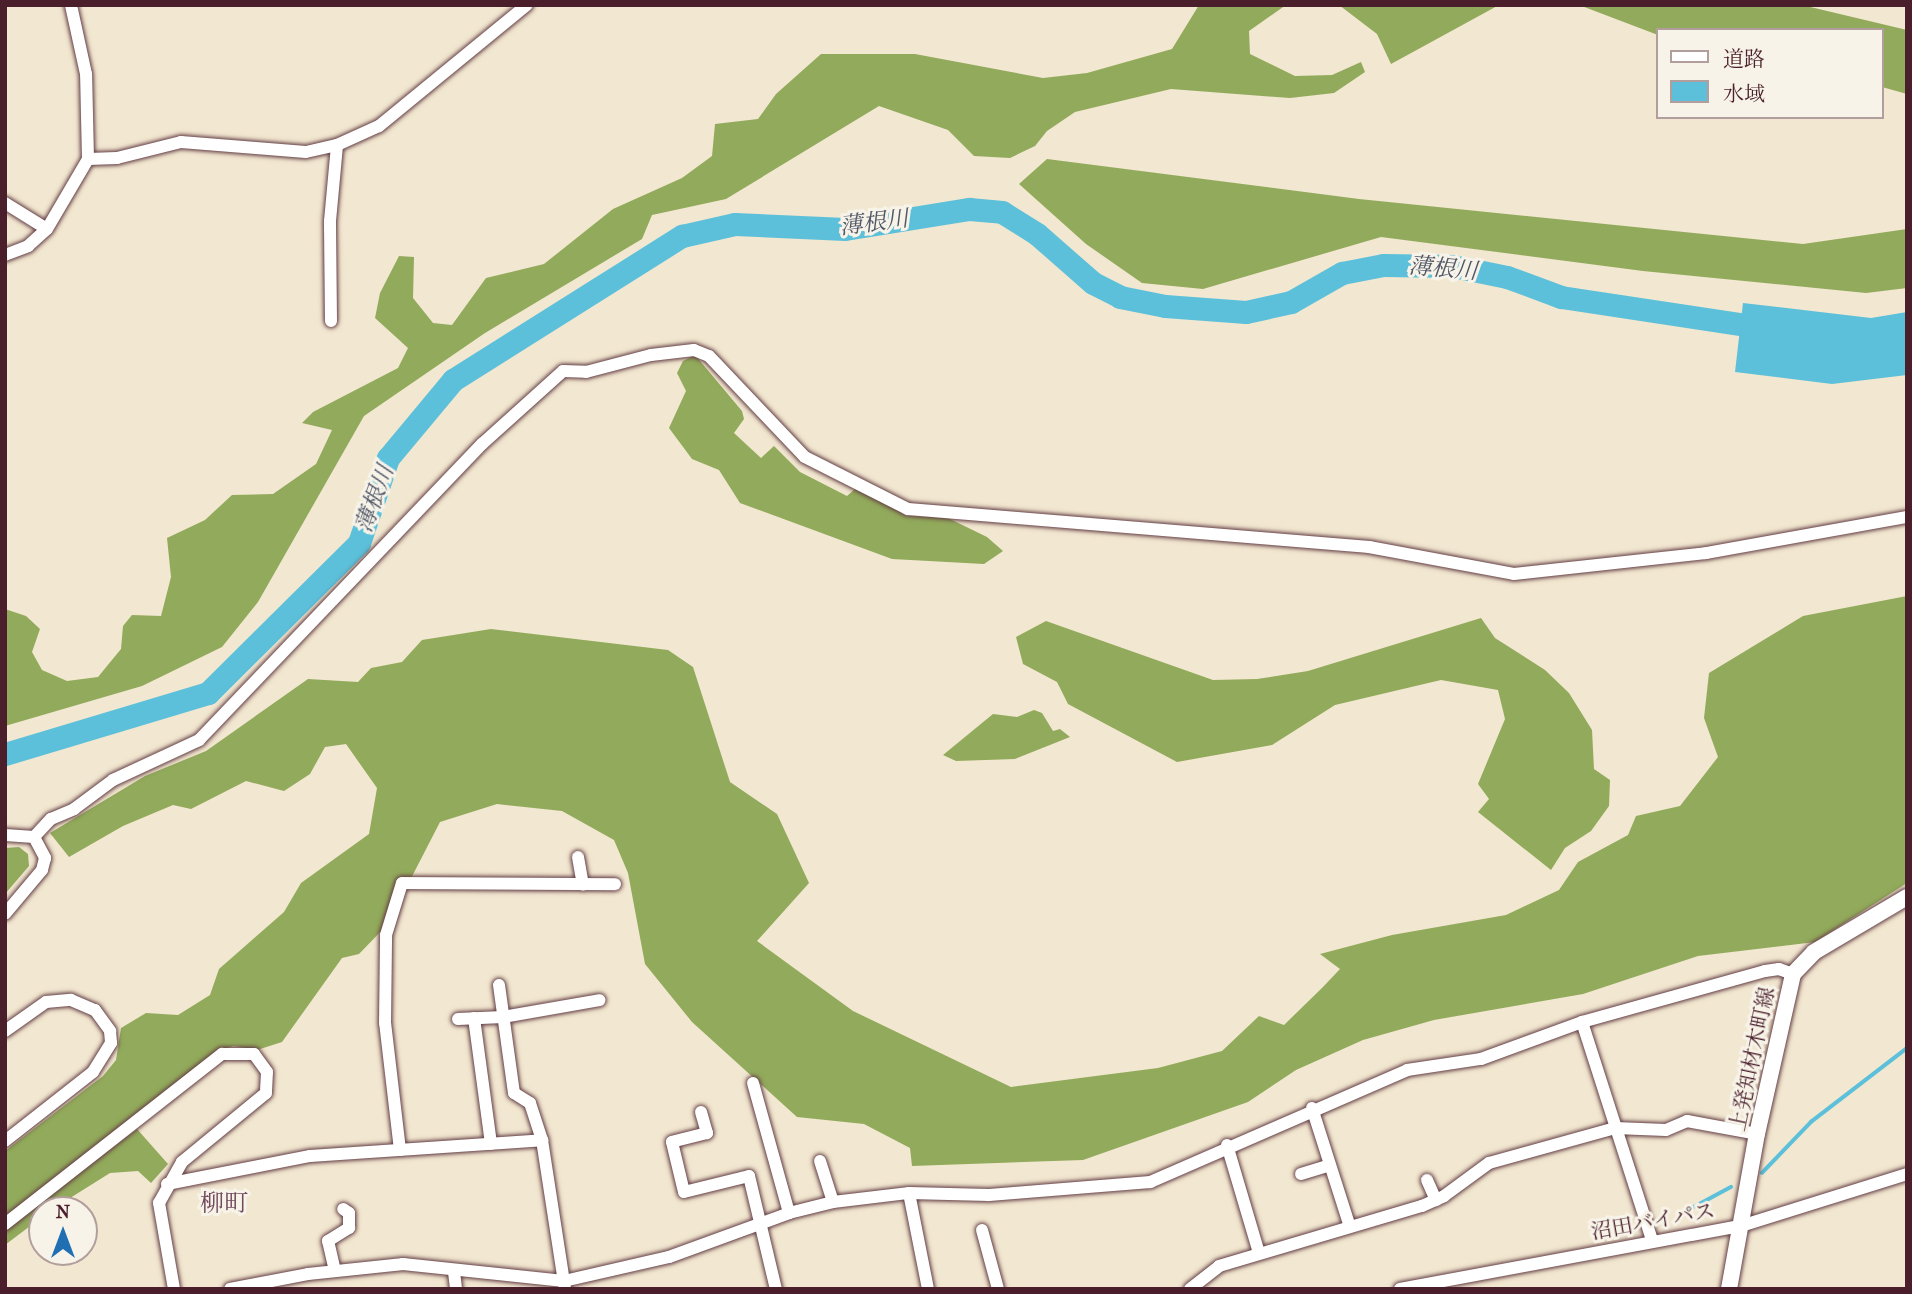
<!DOCTYPE html>
<html>
<head>
<meta charset="utf-8">
<style>
  body { margin:0 }
  #map { position:relative; width:1912px; height:1294px; overflow:hidden; background:#f2e7d0; font-family:"IM FELL French Canon","Noto Serif JP",serif }
  div>[style] { position:absolute }
  [style*='--x'] { left:calc(var(--x)*1px); top:calc(var(--y)*1px); width:calc(var(--w)*1px); rotate:calc(var(--a)*1deg) }
  .forest>* { inset:0; background:#92aa5b }
  .water>* { inset:0; background:#5cc0da }
  .stream>* { height:3.5px; margin:-1.75px; padding:0 1.75px; transform-origin:1.75px; border-radius:1.75px; background:#5cc0da }
  .river>* { height:23px; margin:-11.5px; padding:0 11.5px; transform-origin:11.5px; border-radius:11.5px; background:#5cc0da }
  .roads { filter:drop-shadow(0 0 2px #633d44) drop-shadow(0 0 2px #633d44) }
  .minor>* { height:12px; margin:-6px; padding:0 6px; transform-origin:6px; border-radius:6px; background:#fff }
  .major>* { height:16px; margin:-8px; padding:0 8px; transform-origin:8px; border-radius:8px; background:#fff }
  span { translate:-50% -50%; white-space:nowrap; text-align:center; line-height:1.15; -webkit-text-stroke:6px #f7f3e8; paint-order:stroke }
  .street-label { font-size:21px; color:#4a1f2b }
  .water-label { font-size:23px; color:#505768; font-style:italic }
  .quarter-label { font-size:24px; color:#714a5e }
  .frame { position:absolute; inset:0; border:7px solid #4a1f2b; pointer-events:none }
  .legend { position:absolute; left:1656px; top:28px; width:228px; height:91px; box-sizing:border-box; background:#f7f3e8; border:2px solid #b29e9c; margin:0; padding:9px 12px; list-style:none; font-size:21px; color:#4a1f2b }
  .legend li { display:flex; align-items:center; gap:14px; height:35px }
  .legend b { width:35px; border:2px solid #b29e9c }
  .north { position:absolute; left:28px; top:1196px; width:70px; height:70px; box-sizing:border-box; background:#f7f3e8; border:2px solid #b29e9c; border-radius:50%; rotate:0deg; font-size:19px; font-weight:700; line-height:28px; text-align:center; color:#4a1f2b }
  .north::after { content:''; display:block; margin:auto; width:24px; height:32px; background:#1f6fb2; clip-path:polygon(50% 0,100% 100%,50% 72%,0 100%) }
</style>
</head>
<body>
<div id="map">
  <div class="forest">
    <i style="clip-path:polygon(1199px 5px,1286px 5px,1249px 31px,1250px 54px,1295px 76px,1332px 75px,1361px 62px,1365px 72px,1334px 93px,1290px 98px,1171px 89px,1075px 112px,1047px 131px,1035px 146px,1010px 158px,974px 156px,948px 130px,879px 106px,726px 199px,652px 215px,642px 239px,485px 333px,364px 416px,258px 602px,222px 647px,142px 686px,5px 726px,5px 609px,26px 616px,40px 629px,32px 652px,42px 670px,67px 681px,98px 677px,121px 649px,123px 626px,132px 615px,161px 616px,171px 577px,167px 538px,205px 520px,232px 495px,273px 494px,316px 464px,332px 430px,302px 423px,313px 412px,398px 368px,408px 348px,375px 318px,380px 293px,399px 256px,414px 257px,413px 298px,433px 323px,452px 325px,486px 278px,544px 264px,613px 209px,682px 178px,712px 156px,715px 124px,758px 119px,776px 94px,821px 54px,915px 54px,1043px 78px,1087px 73px,1172px 49px)"></i>
    <i style="clip-path:polygon(1339px 5px,1499px 5px,1391px 64px,1377px 34px)"></i>
    <i style="clip-path:polygon(1579px 5px,1802px 5px,1907px 30px,1907px 94px,1882px 87px,1882px 30px,1658px 30px,1658px 35px)"></i>
    <i style="clip-path:polygon(1047px 159px,1359px 199px,1803px 244px,1907px 229px,1907px 288px,1866px 293px,1643px 271px,1381px 237px,1203px 289px,1142px 283px,1086px 244px,1019px 184px)"></i>
    <i style="clip-path:polygon(695px 355px,742px 411px,744px 419px,734px 433px,761px 458px,774px 446px,800px 472px,847px 496px,856px 488px,907px 516px,946px 517px,987px 537px,1003px 551px,984px 564px,892px 559px,740px 503px,719px 470px,692px 459px,669px 428px,686px 391px,677px 373px,683px 361px)"></i>
    <i style="clip-path:polygon(1907px 596px,1907px 883px,1815px 942px,1698px 956px,1583px 994px,1434px 1020px,1363px 1040px,1296px 1070px,1248px 1102px,1083px 1160px,912px 1166px,910px 1148px,864px 1124px,797px 1117px,692px 1022px,645px 964px,628px 873px,614px 840px,562px 811px,497px 804px,440px 822px,387px 925px,359px 954px,342px 958px,282px 1042px,257px 1050px,234px 1046px,219px 1050px,5px 1217px,5px 1151px,103px 1076px,116px 1060px,121px 1028px,146px 1013px,178px 1015px,210px 995px,219px 969px,284px 912px,301px 883px,369px 834px,377px 788px,346px 744px,325px 747px,310px 774px,284px 791px,246px 781px,191px 809px,173px 805px,123px 826px,69px 857px,50px 833px,145px 776px,206px 751px,308px 679px,358px 682px,371px 668px,402px 662px,422px 640px,491px 629px,668px 650px,693px 667px,730px 782px,777px 814px,809px 883px,757px 941px,853px 1011px,1011px 1087px,1158px 1068px,1222px 1051px,1259px 1016px,1284px 1025px,1323px 987px,1340px 969px,1320px 954px,1392px 935px,1506px 915px,1559px 890px,1578px 862px,1628px 835px,1636px 816px,1680px 806px,1718px 757px,1704px 718px,1709px 673px,1803px 616px)"></i>
    <i style="clip-path:polygon(1481px 618px,1495px 638px,1545px 670px,1569px 693px,1592px 730px,1594px 769px,1610px 780px,1609px 806px,1591px 831px,1565px 848px,1551px 870px,1478px 812px,1489px 799px,1478px 784px,1505px 719px,1498px 690px,1441px 680px,1335px 705px,1272px 745px,1177px 762px,1068px 704px,1057px 682px,1023px 664px,1016px 637px,1046px 621px,1213px 680px,1257px 679px,1308px 671px)"></i>
    <i style="clip-path:polygon(1034px 710px,1042px 713px,1053px 731px,1060px 729px,1070px 737px,1015px 759px,956px 761px,943px 755px,993px 714px,1017px 717px)"></i>
    <i style="clip-path:polygon(19px 847px,28px 854px,29px 866px,5px 894px,5px 848px)"></i>
    <i style="clip-path:polygon(137px 1129px,168px 1164px,151px 1183px,138px 1171px,110px 1173px,51px 1210px,42px 1210px,42px 1217px,5px 1245px,5px 1230px)"></i>
  </div>
  <div class="water">
    <i style="clip-path:polygon(1743px 303px,1871px 318px,1907px 312px,1907px 375px,1832px 384px,1735px 372px)"></i>
  </div>
  <div class="stream">
    <i style="--x:1762;--y:1173;--w:71;--a:-46.1"></i>
    <i style="--x:1811;--y:1122;--w:121;--a:-37.6"></i>
    <i style="--x:1679;--y:1215;--w:59;--a:-28.3"></i>
  </div>
  <div class="river">
    <i style="--x:5;--y:754;--w:212;--a:-16.7"></i>
    <i style="--x:208;--y:693;--w:213;--a:-44.8"></i>
    <i style="--x:359;--y:543;--w:90;--a:-71.2"></i>
    <i style="--x:388;--y:458;--w:102;--a:-50.2"></i>
    <i style="--x:453;--y:380;--w:271;--a:-32.2"></i>
    <i style="--x:682;--y:236;--w:54;--a:-12.8"></i>
    <i style="--x:735;--y:224;--w:110;--a:2.6"></i>
    <i style="--x:845;--y:229;--w:126;--a:-9.2"></i>
    <i style="--x:969;--y:209;--w:33;--a:5"></i>
    <i style="--x:1002;--y:212;--w:41;--a:32.2"></i>
    <i style="--x:1037;--y:234;--w:74;--a:41.2"></i>
    <i style="--x:1093;--y:283;--w:30;--a:27"></i>
    <i style="--x:1120;--y:297;--w:46;--a:11.3"></i>
    <i style="--x:1165;--y:306;--w:81;--a:4.2"></i>
    <i style="--x:1246;--y:312;--w:46;--a:-12.5"></i>
    <i style="--x:1291;--y:302;--w:59;--a:-29.6"></i>
    <i style="--x:1342;--y:273;--w:42;--a:-11"></i>
    <i style="--x:1383;--y:265;--w:70;--a:0.8"></i>
    <i style="--x:1453;--y:266;--w:55;--a:11.5"></i>
    <i style="--x:1507;--y:277;--w:58;--a:20.3"></i>
    <i style="--x:1561;--y:297;--w:213;--a:8.6"></i>
  </div>
  <div class="roads">
    <div class="minor">
      <i style="--x:88;--y:159;--w:29;--a:-2"></i>
      <i style="--x:117;--y:158;--w:66;--a:-14"></i>
      <i style="--x:181;--y:142;--w:125;--a:4.6"></i>
      <i style="--x:306;--y:152;--w:32;--a:-13"></i>
      <i style="--x:337;--y:145;--w:46;--a:-24.3"></i>
      <i style="--x:379;--y:126;--w:191;--a:-39.3"></i>
      <i style="--x:5;--y:203;--w:49;--a:31.8"></i>
      <i style="--x:5;--y:255;--w:25;--a:-21"></i>
      <i style="--x:28;--y:246;--w:25;--a:-42"></i>
      <i style="--x:47;--y:229;--w:81;--a:-59.6"></i>
      <i style="--x:88;--y:159;--w:85;--a:-91.3"></i>
      <i style="--x:86;--y:74;--w:71;--a:-102.3"></i>
      <i style="--x:331;--y:321;--w:100;--a:-90.6"></i>
      <i style="--x:330;--y:221;--w:76;--a:-84.7"></i>
      <i style="--x:5;--y:835;--w:29;--a:4"></i>
      <i style="--x:34;--y:837;--w:24;--a:62"></i>
      <i style="--x:45;--y:858;--w:12;--a:104"></i>
      <i style="--x:42;--y:870;--w:57;--a:130.1"></i>
      <i style="--x:34;--y:837;--w:25;--a:-47"></i>
      <i style="--x:51;--y:819;--w:25;--a:-23"></i>
      <i style="--x:74;--y:809;--w:49;--a:-36.6"></i>
      <i style="--x:113;--y:780;--w:95;--a:-24.9"></i>
      <i style="--x:199;--y:740;--w:410;--a:-46.3"></i>
      <i style="--x:482;--y:444;--w:109;--a:-42"></i>
      <i style="--x:563;--y:371;--w:23;--a:2"></i>
      <i style="--x:586;--y:372;--w:67;--a:-14.7"></i>
      <i style="--x:651;--y:355;--w:43;--a:-6.6"></i>
      <i style="--x:694;--y:350;--w:16;--a:22"></i>
      <i style="--x:709;--y:356;--w:139;--a:46.5"></i>
      <i style="--x:805;--y:457;--w:115;--a:26.8"></i>
      <i style="--x:908;--y:509;--w:463;--a:4.7"></i>
      <i style="--x:1369;--y:547;--w:147;--a:10.5"></i>
      <i style="--x:1514;--y:574;--w:193;--a:-6.2"></i>
      <i style="--x:1706;--y:553;--w:204;--a:-10.2"></i>
      <i style="--x:578;--y:857;--w:28;--a:80"></i>
      <i style="--x:499;--y:985;--w:109;--a:82.1"></i>
      <i style="--x:514;--y:1093;--w:19;--a:32"></i>
      <i style="--x:530;--y:1103;--w:39;--a:72"></i>
      <i style="--x:542;--y:1140;--w:150;--a:81.2"></i>
      <i style="--x:474;--y:1018;--w:127;--a:82.3"></i>
      <i style="--x:458;--y:1019;--w:45;--a:-2.5"></i>
      <i style="--x:503;--y:1017;--w:98;--a:-9.9"></i>
      <i style="--x:1582;--y:1022;--w:229;--a:72.2"></i>
      <i style="--x:5;--y:1031;--w:50;--a:-35.3"></i>
      <i style="--x:46;--y:1002;--w:25;--a:-5"></i>
      <i style="--x:71;--y:1000;--w:26;--a:23"></i>
      <i style="--x:95;--y:1010;--w:26;--a:54"></i>
      <i style="--x:110;--y:1031;--w:12;--a:85"></i>
      <i style="--x:111;--y:1043;--w:34;--a:122"></i>
      <i style="--x:93;--y:1072;--w:112;--a:141.9"></i>
      <i style="--x:753;--y:1083;--w:135;--a:74.5"></i>
      <i style="--x:1312;--y:1108;--w:122;--a:72.3"></i>
      <i style="--x:701;--y:1112;--w:22;--a:74"></i>
      <i style="--x:707;--y:1133;--w:36;--a:166"></i>
      <i style="--x:672;--y:1142;--w:51;--a:76.5"></i>
      <i style="--x:684;--y:1192;--w:67;--a:-13.8"></i>
      <i style="--x:749;--y:1176;--w:116;--a:76.6"></i>
      <i style="--x:1227;--y:1145;--w:113;--a:73.5"></i>
      <i style="--x:400;--y:1150;--w:128;--a:-96.7"></i>
      <i style="--x:385;--y:1023;--w:88;--a:-89.3"></i>
      <i style="--x:386;--y:935;--w:54;--a:-72.9"></i>
      <i style="--x:402;--y:883;--w:213;--a:0.3"></i>
      <i style="--x:820;--y:1161;--w:43;--a:72.4"></i>
      <i style="--x:1301;--y:1174;--w:30;--a:-17"></i>
      <i style="--x:1427;--y:1180;--w:22;--a:66"></i>
      <i style="--x:167;--y:1184;--w:146;--a:-11.1"></i>
      <i style="--x:310;--y:1156;--w:233;--a:-3.9"></i>
      <i style="--x:909;--y:1193;--w:98;--a:78.8"></i>
      <i style="--x:5;--y:1224;--w:276;--a:-38.1"></i>
      <i style="--x:222;--y:1054;--w:32;--a:0"></i>
      <i style="--x:254;--y:1054;--w:22;--a:54"></i>
      <i style="--x:267;--y:1072;--w:21;--a:93"></i>
      <i style="--x:266;--y:1093;--w:109;--a:140.6"></i>
      <i style="--x:182;--y:1162;--w:47;--a:119.3"></i>
      <i style="--x:159;--y:1203;--w:87;--a:80.1"></i>
      <i style="--x:982;--y:1230;--w:61;--a:74.8"></i>
      <i style="--x:335;--y:1271;--w:31;--a:-103"></i>
      <i style="--x:328;--y:1241;--w:25;--a:-32"></i>
      <i style="--x:349;--y:1228;--w:15;--a:-90"></i>
      <i style="--x:349;--y:1213;--w:7;--a:-146"></i>
      <i style="--x:454;--y:1272;--w:17;--a:83"></i>
      <i style="--x:230;--y:1289;--w:79;--a:-10.9"></i>
      <i style="--x:308;--y:1274;--w:96;--a:-6"></i>
      <i style="--x:403;--y:1264;--w:162;--a:6"></i>
      <i style="--x:564;--y:1281;--w:108;--a:-12.9"></i>
      <i style="--x:669;--y:1257;--w:128;--a:-20.1"></i>
      <i style="--x:789;--y:1213;--w:45;--a:-14"></i>
      <i style="--x:833;--y:1202;--w:77;--a:-6.8"></i>
      <i style="--x:909;--y:1193;--w:80;--a:1.4"></i>
      <i style="--x:989;--y:1195;--w:162;--a:-4.6"></i>
      <i style="--x:1150;--y:1182;--w:280;--a:-23.5"></i>
      <i style="--x:1407;--y:1070;--w:75;--a:-8.5"></i>
      <i style="--x:1481;--y:1059;--w:108;--a:-20.1"></i>
      <i style="--x:1582;--y:1022;--w:190;--a:-15.6"></i>
      <i style="--x:1765;--y:971;--w:14;--a:-8"></i>
      <i style="--x:1779;--y:969;--w:15;--a:20"></i>
      <i style="--x:1190;--y:1289;--w:37;--a:-38"></i>
      <i style="--x:1219;--y:1266;--w:212;--a:-16.5"></i>
      <i style="--x:1422;--y:1206;--w:24;--a:-24"></i>
      <i style="--x:1444;--y:1196;--w:56;--a:-36.3"></i>
      <i style="--x:1489;--y:1163;--w:131;--a:-15.5"></i>
      <i style="--x:1615;--y:1128;--w:51;--a:2.2"></i>
      <i style="--x:1666;--y:1130;--w:23;--a:-23"></i>
      <i style="--x:1687;--y:1121;--w:71;--a:10.5"></i>
      <i style="--x:1400;--y:1289;--w:347;--a:-10.5"></i>
      <i style="--x:1741;--y:1226;--w:174;--a:-17.4"></i>
    </div>
    <div class="major">
      <i style="--x:1729;--y:1289;--w:158;--a:-79.8"></i>
      <i style="--x:1757;--y:1134;--w:164;--a:-77.3"></i>
      <i style="--x:1793;--y:974;--w:30;--a:-46"></i>
      <i style="--x:1814;--y:952;--w:108;--a:-30.6"></i>
    </div>
  </div>
  <div class="street-label">
    <span style="left:1752px;top:1059px;rotate:-78deg">上発知材木町線</span>
    <span style="left:1653px;top:1221px;rotate:-10deg">沼田バイパス</span>
  </div>
  <div class="water-label">
    <span style="left:874px;top:223px;rotate:-7deg">薄根川</span>
    <span style="left:1443px;top:269px;rotate:5deg">薄根川</span>
    <span style="left:375px;top:499px;rotate:-70deg">薄根川</span>
  </div>
  <div class="quarter-label">
    <span style="left:224px;top:1204px">柳町</span>
  </div>
  <div class="frame"></div>
  <ul class="legend">
  <li><b style="height:9px;background:#fff"></b>道路</li>
  <li><b style="height:19px;background:#5cc0da"></b>水域</li>
  </ul>
  <div class="north">N</div>
</div>
</body>
</html>
